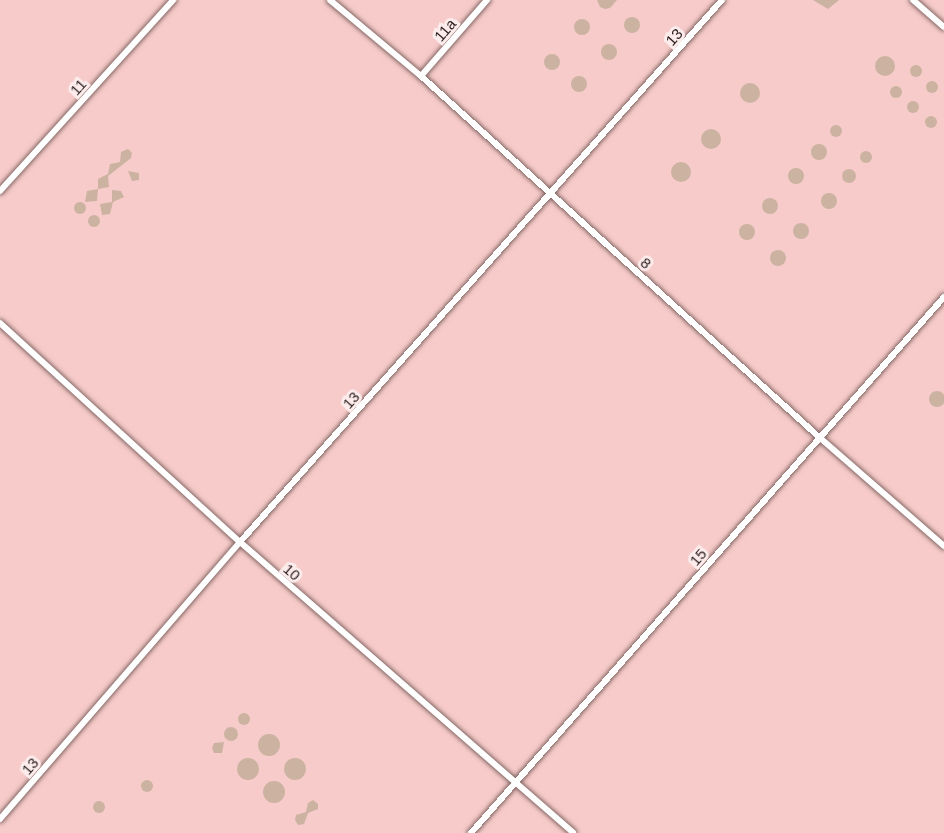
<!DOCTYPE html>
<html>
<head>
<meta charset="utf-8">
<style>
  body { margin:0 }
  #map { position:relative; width:944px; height:833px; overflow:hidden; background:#fddbd8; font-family:Arial,sans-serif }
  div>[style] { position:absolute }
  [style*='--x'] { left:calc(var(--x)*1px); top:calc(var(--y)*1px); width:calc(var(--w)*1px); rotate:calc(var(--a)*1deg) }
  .built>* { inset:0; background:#f6cbc9 }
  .building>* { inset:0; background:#ccb2a1 }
  .round { border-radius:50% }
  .roads { filter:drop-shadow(0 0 2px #856866) drop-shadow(0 0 2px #856866) }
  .lane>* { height:6px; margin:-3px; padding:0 3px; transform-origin:3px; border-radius:3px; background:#fff }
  span { translate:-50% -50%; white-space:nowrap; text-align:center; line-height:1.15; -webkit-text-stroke:6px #fcedec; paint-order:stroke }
  .street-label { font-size:15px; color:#2e2120 }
</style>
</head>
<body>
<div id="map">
  <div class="built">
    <i style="clip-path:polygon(0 0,944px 0,944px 833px,0 833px)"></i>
  </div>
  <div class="building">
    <i style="clip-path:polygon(597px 0,617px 0,610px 8px,605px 9px,600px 7px)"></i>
    <i style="clip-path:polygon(813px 0,839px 0,828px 9px)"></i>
    <i class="round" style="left:624px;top:17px;width:16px;height:16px"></i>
    <i class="round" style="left:574px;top:19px;width:16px;height:16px"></i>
    <i class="round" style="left:601px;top:44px;width:16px;height:16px"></i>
    <i class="round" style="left:544px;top:54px;width:16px;height:16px"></i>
    <i class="round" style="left:875px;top:56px;width:20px;height:20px"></i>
    <i class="round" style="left:910px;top:65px;width:12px;height:12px"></i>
    <i class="round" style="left:571px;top:76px;width:16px;height:16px"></i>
    <i class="round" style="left:926px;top:81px;width:12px;height:12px"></i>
    <i class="round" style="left:740px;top:83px;width:20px;height:20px"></i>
    <i class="round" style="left:890px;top:86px;width:12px;height:12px"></i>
    <i class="round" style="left:907px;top:101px;width:12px;height:12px"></i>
    <i class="round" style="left:925px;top:116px;width:12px;height:12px"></i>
    <i class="round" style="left:830px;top:125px;width:12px;height:12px"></i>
    <i class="round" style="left:701px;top:129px;width:20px;height:20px"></i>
    <i class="round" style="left:811px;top:144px;width:16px;height:16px"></i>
    <i style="clip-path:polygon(128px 149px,132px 153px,131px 158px,108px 176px,109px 187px,98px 189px,98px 179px,108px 174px,110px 164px,120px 162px,121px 152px)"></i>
    <i class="round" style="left:860px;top:151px;width:12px;height:12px"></i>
    <i class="round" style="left:671px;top:162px;width:20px;height:20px"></i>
    <i class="round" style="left:788px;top:168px;width:16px;height:16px"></i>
    <i class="round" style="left:842px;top:169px;width:14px;height:14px"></i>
    <i style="clip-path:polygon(128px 171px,139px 173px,139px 180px,132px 181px)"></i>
    <i style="clip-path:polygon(98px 189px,97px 201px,85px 202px,87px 191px)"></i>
    <i style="clip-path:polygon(112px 190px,121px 191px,124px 197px,113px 202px,110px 214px,102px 215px,100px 204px,112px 202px)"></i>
    <i class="round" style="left:821px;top:193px;width:16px;height:16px"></i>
    <i class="round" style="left:762px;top:198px;width:16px;height:16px"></i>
    <i class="round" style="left:74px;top:202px;width:12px;height:12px"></i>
    <i class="round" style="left:88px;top:215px;width:12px;height:12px"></i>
    <i class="round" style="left:793px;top:223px;width:16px;height:16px"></i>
    <i class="round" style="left:739px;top:224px;width:16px;height:16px"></i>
    <i class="round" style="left:770px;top:250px;width:16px;height:16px"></i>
    <i class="round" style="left:929px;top:391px;width:16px;height:16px"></i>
    <i class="round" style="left:238px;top:713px;width:12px;height:12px"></i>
    <i class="round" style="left:224px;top:727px;width:14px;height:14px"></i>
    <i class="round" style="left:258px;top:734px;width:22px;height:22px"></i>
    <i style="clip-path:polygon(224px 742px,222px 753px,214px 753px,212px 748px,214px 743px)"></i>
    <i class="round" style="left:284px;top:758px;width:22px;height:22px"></i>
    <i class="round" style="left:237px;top:758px;width:22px;height:22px"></i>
    <i class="round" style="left:141px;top:780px;width:12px;height:12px"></i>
    <i class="round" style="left:263px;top:781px;width:22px;height:22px"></i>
    <i style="clip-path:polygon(313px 800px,318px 804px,318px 809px,308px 813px,304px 824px,298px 825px,295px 820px,296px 815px,306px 812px,308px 803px)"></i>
    <i class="round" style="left:93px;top:801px;width:12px;height:12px"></i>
  </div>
  <div class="roads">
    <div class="lane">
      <i style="--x:330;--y:0;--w:119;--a:39.9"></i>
      <i style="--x:421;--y:76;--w:537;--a:42.21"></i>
      <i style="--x:819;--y:437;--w:166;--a:41.1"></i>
      <i style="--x:913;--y:0;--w:41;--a:41.1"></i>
      <i style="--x:421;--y:76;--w:101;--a:-49"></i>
      <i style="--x:0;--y:191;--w:258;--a:-47.8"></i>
      <i style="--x:0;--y:323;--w:325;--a:42.4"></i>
      <i style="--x:240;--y:542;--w:442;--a:41.1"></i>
      <i style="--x:0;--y:819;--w:367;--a:-49.1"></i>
      <i style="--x:240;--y:542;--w:725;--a:-48.35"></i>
      <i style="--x:471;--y:833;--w:715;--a:-48.57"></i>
    </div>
  </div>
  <div class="street-label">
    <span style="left:445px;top:30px;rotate:-49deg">11a</span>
    <span style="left:674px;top:37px;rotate:-48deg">13</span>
    <span style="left:78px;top:87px;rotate:-48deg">11</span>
    <span style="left:646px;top:263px;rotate:42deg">8</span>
    <span style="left:351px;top:400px;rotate:-48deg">13</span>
    <span style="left:698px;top:557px;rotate:-49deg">15</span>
    <span style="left:292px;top:572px;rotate:41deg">10</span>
    <span style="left:30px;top:766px;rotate:-49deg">13</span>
  </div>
</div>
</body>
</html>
